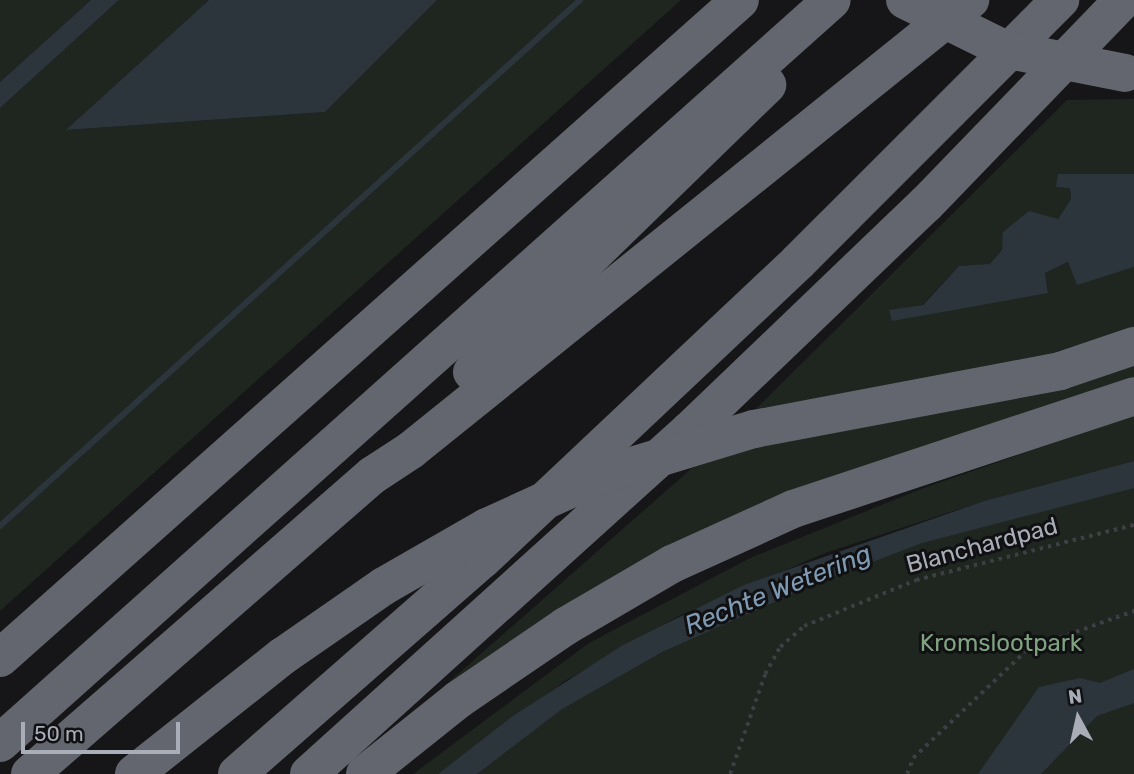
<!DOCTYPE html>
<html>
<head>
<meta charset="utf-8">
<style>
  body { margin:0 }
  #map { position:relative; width:1134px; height:774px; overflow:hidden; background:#161618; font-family:Rubik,sans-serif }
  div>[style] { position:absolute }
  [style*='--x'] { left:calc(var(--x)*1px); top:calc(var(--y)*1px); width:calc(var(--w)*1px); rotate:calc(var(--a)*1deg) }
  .green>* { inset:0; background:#1e261f }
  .water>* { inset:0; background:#2c353c }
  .stream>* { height:6px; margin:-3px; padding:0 3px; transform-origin:3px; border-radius:3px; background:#2c353c }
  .path>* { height:3.5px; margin-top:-1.75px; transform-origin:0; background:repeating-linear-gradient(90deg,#3d3f44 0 3.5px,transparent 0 8.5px) }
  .highway>* { height:38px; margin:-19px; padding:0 19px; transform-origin:19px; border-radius:19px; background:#63666e }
  .highway-bridge>* { height:38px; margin:-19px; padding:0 19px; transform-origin:19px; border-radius:19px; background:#63666e }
  span { translate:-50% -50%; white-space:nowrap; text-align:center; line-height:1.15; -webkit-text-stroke:6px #111113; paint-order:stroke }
  .street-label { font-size:24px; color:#a8adb8 }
  .park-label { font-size:24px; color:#7fa381 }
  .water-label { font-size:26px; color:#7f9bb3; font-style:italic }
  .north { position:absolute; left:1043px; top:683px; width:70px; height:70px; -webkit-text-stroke:5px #111113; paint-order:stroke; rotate:352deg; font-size:19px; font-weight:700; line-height:28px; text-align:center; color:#a8adb8 }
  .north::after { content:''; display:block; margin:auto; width:24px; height:32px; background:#a8adb8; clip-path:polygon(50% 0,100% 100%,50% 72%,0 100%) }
  .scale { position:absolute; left:21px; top:722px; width:159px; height:32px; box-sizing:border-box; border:4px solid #a8adb8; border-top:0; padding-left:9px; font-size:21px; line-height:24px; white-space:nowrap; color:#a8adb8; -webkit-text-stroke:5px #111113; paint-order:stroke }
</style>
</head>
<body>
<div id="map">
  <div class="green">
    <i style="clip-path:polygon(0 0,91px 0,0 82px)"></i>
    <i style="clip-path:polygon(119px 0,209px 0,67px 130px,325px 112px,437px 0,681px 0,0 611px,0 108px)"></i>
    <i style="clip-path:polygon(1134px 99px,1134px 174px,1058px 174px,1070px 188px,1071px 199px,1058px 219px,1002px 250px,990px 265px,959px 266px,922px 305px,889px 311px,1048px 292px,1045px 273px,1068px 262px,1077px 284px,1134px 267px,1134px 327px,1018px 364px,756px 409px,1067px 100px)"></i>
    <i style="clip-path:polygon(1134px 356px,1134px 380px,1009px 421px,441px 689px,692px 468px,776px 439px)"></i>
    <i style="clip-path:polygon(1134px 415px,1134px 461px,984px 501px,825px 553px,679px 616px,565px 681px,438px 774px,413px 774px,589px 643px,750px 558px,921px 489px)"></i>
    <i style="clip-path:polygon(1134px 472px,1134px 774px,461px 774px,590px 674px,778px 580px)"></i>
  </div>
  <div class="water">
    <i style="clip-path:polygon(91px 0,119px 0,0 108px,0 82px)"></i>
    <i style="clip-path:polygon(209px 0,437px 0,325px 112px,66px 130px)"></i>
    <i style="clip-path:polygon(1058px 174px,1134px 174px,1134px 267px,1077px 285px,1068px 262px,1045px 273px,1048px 293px,892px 321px,889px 310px,923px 305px,959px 266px,990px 264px,1002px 250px,1003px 232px,1029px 211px,1058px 219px,1071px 199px,1070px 188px,1056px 187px)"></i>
    <i style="clip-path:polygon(1134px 461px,1134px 488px,922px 543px,815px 584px,662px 652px,562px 709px,477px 774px,438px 774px,513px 716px,623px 645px,744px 585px,984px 501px)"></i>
    <i style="clip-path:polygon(1134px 669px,1134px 703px,1097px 716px,1041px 774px,978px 774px,1039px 687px,1080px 678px,1100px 683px)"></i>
  </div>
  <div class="stream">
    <i style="--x:0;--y:526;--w:783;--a:-42.2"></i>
  </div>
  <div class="path">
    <i style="--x:730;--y:774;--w:106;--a:-70.7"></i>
    <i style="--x:765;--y:674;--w:31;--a:-61"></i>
    <i style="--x:780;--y:647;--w:32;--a:-41"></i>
    <i style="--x:804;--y:626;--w:121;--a:-22.3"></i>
    <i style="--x:916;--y:580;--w:225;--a:-14.2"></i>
    <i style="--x:907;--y:774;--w:17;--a:-69"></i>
    <i style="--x:913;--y:758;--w:158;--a:-43.5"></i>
    <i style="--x:1028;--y:649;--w:113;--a:-19.7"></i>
  </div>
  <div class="highway">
    <i style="--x:472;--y:372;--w:412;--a:-44.2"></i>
    <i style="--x:754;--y:429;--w:311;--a:-10.7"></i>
    <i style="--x:1060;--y:371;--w:78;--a:-18.7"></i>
    <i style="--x:0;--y:658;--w:990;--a:-41.64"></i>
    <i style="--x:0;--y:743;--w:1115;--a:-41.77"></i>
    <i style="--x:30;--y:774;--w:455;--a:-41.1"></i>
    <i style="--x:373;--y:475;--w:45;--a:-33.3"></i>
    <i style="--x:411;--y:450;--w:718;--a:-38.83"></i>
    <i style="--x:134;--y:774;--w:190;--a:-38.4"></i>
    <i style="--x:283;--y:656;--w:123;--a:-34.7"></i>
    <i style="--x:237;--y:774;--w:327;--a:-41.2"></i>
    <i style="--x:483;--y:559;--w:433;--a:-43.3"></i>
    <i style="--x:798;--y:262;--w:371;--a:-45"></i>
    <i style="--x:309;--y:774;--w:513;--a:-42.08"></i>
    <i style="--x:690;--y:430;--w:327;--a:-43.8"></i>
    <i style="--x:926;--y:204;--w:284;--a:-46"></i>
    <i style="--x:365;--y:774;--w:120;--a:-38.6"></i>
    <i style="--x:459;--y:699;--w:130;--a:-34.3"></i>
    <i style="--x:566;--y:626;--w:123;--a:-30.3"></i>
    <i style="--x:672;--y:564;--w:133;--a:-24.4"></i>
    <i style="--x:793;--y:509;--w:359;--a:-18.3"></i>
  </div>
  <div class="highway-bridge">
    <i style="--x:905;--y:0;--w:110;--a:26.3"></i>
    <i style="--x:1004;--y:49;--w:123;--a:11.2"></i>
    <i style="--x:384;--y:586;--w:119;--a:-29.8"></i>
    <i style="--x:487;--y:527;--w:123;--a:-24.5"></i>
    <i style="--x:599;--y:476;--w:162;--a:-16.9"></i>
  </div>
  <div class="street-label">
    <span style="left:982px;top:546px;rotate:-15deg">Blanchardpad</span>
  </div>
  <div class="park-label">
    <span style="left:1001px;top:644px">Kromslootpark</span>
  </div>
  <div class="water-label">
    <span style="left:778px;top:590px;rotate:-22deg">Rechte Wetering</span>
  </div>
  <div class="north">N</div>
  <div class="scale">50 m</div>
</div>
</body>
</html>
